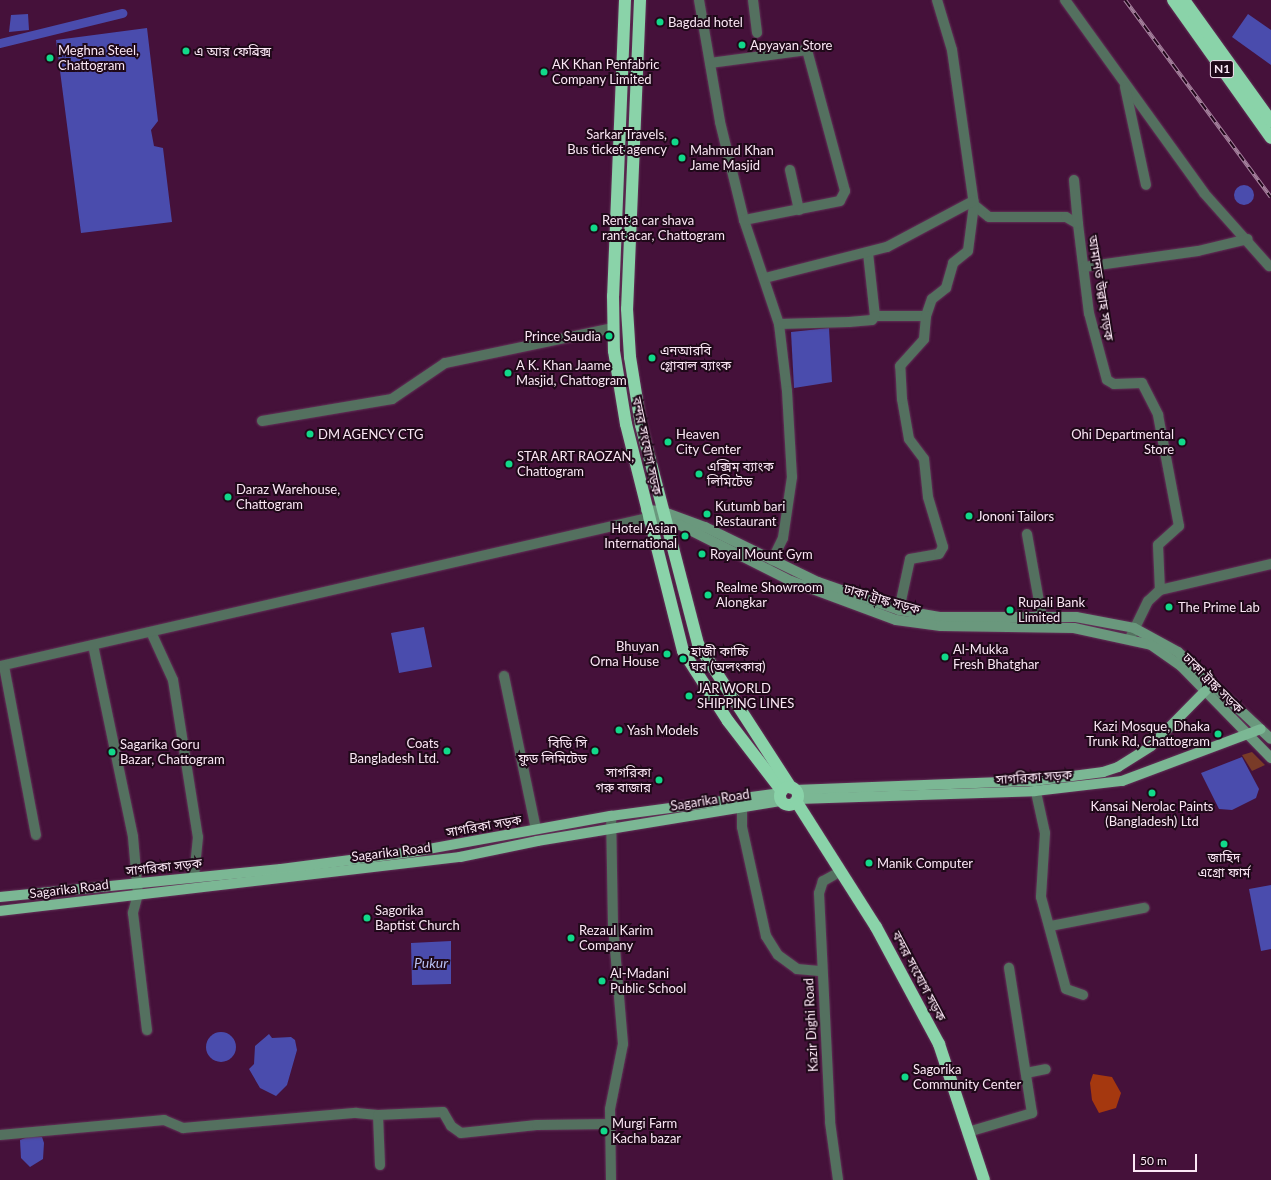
<!DOCTYPE html>
<html>
<head>
<meta charset="utf-8">
<style>
  body { margin:0 }
  #map { position:relative; width:1271px; height:1180px; overflow:hidden; background:#45113a; font-family:Lato,"Noto Sans Bengali",sans-serif }
  div>[style] { position:absolute }
  [style*='--x'] { left:calc(var(--x)*1px); top:calc(var(--y)*1px); width:calc(var(--w)*1px); rotate:calc(var(--a)*1deg) }
  .green>* { inset:0; background:#793b28 }
  .forest>* { inset:0; background:#a5380f }
  .water>* { inset:0; background:#4a4cad }
  .round { border-radius:50% }
  .canal>* { height:9px; margin:-4.5px; padding:0 4.5px; transform-origin:4.5px; border-radius:4.5px; background:#4a4cad }
  .roads { filter:drop-shadow(0 0 1px #623358) drop-shadow(0 0 1px #623358) }
  .street>* { height:10px; margin:-5px; padding:0 5px; transform-origin:5px; border-radius:5px; background:#54705f }
  .secondary>* { height:10px; margin:-5px; padding:0 5px; transform-origin:5px; border-radius:5px; background:#6a987d }
  .primary>* { height:10px; margin:-5px; padding:0 5px; transform-origin:5px; border-radius:5px; background:#7bb794 }
  .highway>* { height:12px; margin:-6px; padding:0 6px; transform-origin:6px; border-radius:6px; background:#8ad3a9 }
  .highway>.ring { margin:-6px; padding:0; box-sizing:content-box; background:none; border:12px solid #8ad3a9; border-radius:50% }
  .rail>* { height:4px; margin-top:-2px; transform-origin:0; background:repeating-linear-gradient(90deg,#1f0919 0 8px,#a5829d 0 16px); box-sizing:border-box; border-block:1px solid #a5829d }
  .dots>* { width:11px; height:11px; translate:-50% -50%; box-sizing:border-box; border:2px solid #1f0919; border-radius:50% }
  span { translate:-50% -50%; white-space:nowrap; text-align:center; line-height:1.15; -webkit-text-stroke:4px #1f0919; paint-order:stroke }
  .shield-label span { padding:1px 3px; background:#1f0919; border:1px solid; border-radius:3px; -webkit-text-stroke-width:0 }
  .shield-label { font-size:12px; color:#fbe7f5; font-weight:700 }
  .poi-label { font-size:13px; color:#fbe7f5 }
  .left { translate:0 -50%; text-align:left }
  .right { translate:-100% -50%; text-align:right }
  .street-label { font-size:13px; color:#fbe7f5 }
  .water-label { font-size:14px; color:#b7bff2; font-style:italic }
  .scale { position:absolute; left:1133px; top:1154px; width:64px; height:18px; box-sizing:border-box; border:2px solid #fbe7f5; border-top:0; padding-left:5px; font-size:12px; line-height:14px; white-space:nowrap; color:#fbe7f5; -webkit-text-stroke:3px #1f0919; paint-order:stroke }
</style>
</head>
<body>
<div id="map">
  <div class="green">
    <i style="clip-path:polygon(1252px 752px,1265px 765px,1252px 771px,1242px 755px)"></i>
  </div>
  <div class="forest">
    <i style="clip-path:polygon(1093px 1074px,1112px 1077px,1121px 1093px,1116px 1108px,1099px 1113px,1092px 1100px,1090px 1083px)"></i>
  </div>
  <div class="water">
    <i style="clip-path:polygon(28px 14px,29px 30px,9px 32px,11px 15px)"></i>
    <i style="clip-path:polygon(1248px 14px,1271px 30px,1271px 65px,1232px 37px)"></i>
    <i style="clip-path:polygon(147px 28px,158px 121px,151px 130px,154px 146px,163px 148px,172px 222px,81px 233px,56px 40px)"></i>
    <i class="round" style="left:1234px;top:185px;width:20px;height:20px"></i>
    <i style="clip-path:polygon(829px 328px,832px 382px,794px 388px,791px 332px)"></i>
    <i style="clip-path:polygon(424px 627px,432px 667px,399px 673px,391px 633px)"></i>
    <i style="clip-path:polygon(1242px 757px,1259px 789px,1256px 798px,1232px 810px,1219px 809px,1201px 773px)"></i>
    <i style="clip-path:polygon(1271px 885px,1271px 949px,1261px 951px,1249px 889px)"></i>
    <i style="clip-path:polygon(451px 941px,451px 984px,412px 985px,411px 943px)"></i>
    <i class="round" style="left:206px;top:1032px;width:30px;height:30px"></i>
    <i style="clip-path:polygon(269px 1034px,272px 1038px,291px 1037px,295px 1040px,297px 1050px,287px 1085px,276px 1096px,260px 1088px,249px 1069px,254px 1064px,255px 1046px)"></i>
    <i style="clip-path:polygon(28px 1137px,42px 1137px,44px 1143px,43px 1159px,30px 1167px,21px 1158px,20px 1140px)"></i>
  </div>
  <div class="canal">
    <i style="--x:0;--y:43;--w:126;--a:-13.8"></i>
  </div>
  <div class="roads">
    <div class="street">
      <i style="--x:699;--y:0;--w:124;--a:80.2"></i>
      <i style="--x:720;--y:122;--w:101;--a:76.2"></i>
      <i style="--x:744;--y:220;--w:110;--a:71.4"></i>
      <i style="--x:779;--y:324;--w:67;--a:83.2"></i>
      <i style="--x:787;--y:391;--w:86;--a:86.7"></i>
      <i style="--x:792;--y:477;--w:62;--a:98.4"></i>
      <i style="--x:783;--y:538;--w:25;--a:116"></i>
      <i style="--x:753;--y:0;--w:33;--a:83"></i>
      <i style="--x:937;--y:0;--w:52;--a:73.3"></i>
      <i style="--x:952;--y:50;--w:157;--a:81.9"></i>
      <i style="--x:974;--y:205;--w:19;--a:39"></i>
      <i style="--x:989;--y:217;--w:77;--a:0"></i>
      <i style="--x:1066;--y:217;--w:14;--a:30"></i>
      <i style="--x:1078;--y:224;--w:90;--a:83"></i>
      <i style="--x:1089;--y:313;--w:69;--a:75"></i>
      <i style="--x:1107;--y:380;--w:8;--a:30"></i>
      <i style="--x:1114;--y:384;--w:28;--a:-2"></i>
      <i style="--x:1142;--y:383;--w:36;--a:63"></i>
      <i style="--x:1158;--y:415;--w:113;--a:79.3"></i>
      <i style="--x:1179;--y:526;--w:28;--a:138"></i>
      <i style="--x:1158;--y:545;--w:45;--a:87.5"></i>
      <i style="--x:1160;--y:590;--w:16;--a:137"></i>
      <i style="--x:1148;--y:601;--w:41;--a:115.9"></i>
      <i style="--x:1065;--y:0;--w:238;--a:54.2"></i>
      <i style="--x:1204;--y:193;--w:98;--a:48.3"></i>
      <i style="--x:710;--y:63;--w:98;--a:-7.6"></i>
      <i style="--x:807;--y:50;--w:146;--a:74.9"></i>
      <i style="--x:845;--y:191;--w:11;--a:117"></i>
      <i style="--x:840;--y:201;--w:98;--a:168.8"></i>
      <i style="--x:1125;--y:87;--w:100;--a:77.9"></i>
      <i style="--x:790;--y:170;--w:41;--a:77.3"></i>
      <i style="--x:1074;--y:180;--w:44;--a:84.8"></i>
      <i style="--x:868;--y:253;--w:63;--a:83.7"></i>
      <i style="--x:875;--y:316;--w:51;--a:0"></i>
      <i style="--x:926;--y:316;--w:18;--a:-71"></i>
      <i style="--x:932;--y:299;--w:18;--a:-38"></i>
      <i style="--x:946;--y:288;--w:26;--a:-74"></i>
      <i style="--x:953;--y:263;--w:19;--a:-39"></i>
      <i style="--x:968;--y:251;--w:46;--a:-82.6"></i>
      <i style="--x:1084;--y:267;--w:115;--a:-8"></i>
      <i style="--x:1198;--y:251;--w:51;--a:-13.5"></i>
      <i style="--x:765;--y:278;--w:126;--a:-14.3"></i>
      <i style="--x:887;--y:247;--w:98;--a:-28.1"></i>
      <i style="--x:779;--y:324;--w:70;--a:-1.6"></i>
      <i style="--x:849;--y:322;--w:23;--a:-5"></i>
      <i style="--x:872;--y:320;--w:5;--a:-53"></i>
      <i style="--x:262;--y:421;--w:132;--a:-9.6"></i>
      <i style="--x:392;--y:399;--w:64;--a:-34.2"></i>
      <i style="--x:445;--y:363;--w:172;--a:-11.8"></i>
      <i style="--x:1027;--y:534;--w:85;--a:79.9"></i>
      <i style="--x:1160;--y:590;--w:114;--a:-13.2"></i>
      <i style="--x:899;--y:610;--w:52;--a:-77.8"></i>
      <i style="--x:910;--y:559;--w:29;--a:-10"></i>
      <i style="--x:939;--y:554;--w:8;--a:-60"></i>
      <i style="--x:943;--y:547;--w:52;--a:-106.7"></i>
      <i style="--x:928;--y:497;--w:38;--a:-96"></i>
      <i style="--x:924;--y:459;--w:25;--a:-127"></i>
      <i style="--x:909;--y:439;--w:41;--a:-99.9"></i>
      <i style="--x:902;--y:399;--w:33;--a:-93"></i>
      <i style="--x:900;--y:366;--w:36;--a:-48"></i>
      <i style="--x:924;--y:339;--w:23;--a:-85"></i>
      <i style="--x:151;--y:632;--w:53;--a:65.4"></i>
      <i style="--x:173;--y:680;--w:159;--a:81"></i>
      <i style="--x:198;--y:837;--w:40;--a:95.7"></i>
      <i style="--x:93;--y:645;--w:196;--a:78.2"></i>
      <i style="--x:133;--y:837;--w:57;--a:85"></i>
      <i style="--x:138;--y:894;--w:20;--a:105"></i>
      <i style="--x:133;--y:913;--w:118;--a:83.2"></i>
      <i style="--x:0;--y:666;--w:665;--a:-12.87"></i>
      <i style="--x:4;--y:666;--w:172;--a:79.3"></i>
      <i style="--x:504;--y:676;--w:156;--a:78.2"></i>
      <i style="--x:1034;--y:783;--w:51;--a:77.6"></i>
      <i style="--x:1045;--y:833;--w:64;--a:93.6"></i>
      <i style="--x:1041;--y:897;--w:95;--a:74.8"></i>
      <i style="--x:1066;--y:989;--w:18;--a:19"></i>
      <i style="--x:742;--y:799;--w:28;--a:90"></i>
      <i style="--x:742;--y:827;--w:112;--a:77.6"></i>
      <i style="--x:766;--y:936;--w:22;--a:58"></i>
      <i style="--x:778;--y:955;--w:24;--a:36"></i>
      <i style="--x:797;--y:969;--w:25;--a:5"></i>
      <i style="--x:834;--y:875;--w:13;--a:151"></i>
      <i style="--x:823;--y:881;--w:13;--a:108"></i>
      <i style="--x:819;--y:893;--w:229;--a:87.2"></i>
      <i style="--x:830;--y:1122;--w:59;--a:82.1"></i>
      <i style="--x:1051;--y:926;--w:95;--a:-11"></i>
      <i style="--x:1026;--y:1073;--w:20;--a:-11"></i>
      <i style="--x:968;--y:1132;--w:67;--a:-16.5"></i>
      <i style="--x:1032;--y:1113;--w:147;--a:-99"></i>
      <i style="--x:0;--y:1135;--w:165;--a:-5.2"></i>
      <i style="--x:164;--y:1120;--w:21;--a:23"></i>
      <i style="--x:183;--y:1128;--w:174;--a:-5"></i>
      <i style="--x:356;--y:1113;--w:22;--a:5"></i>
      <i style="--x:380;--y:1165;--w:50;--a:-92.3"></i>
      <i style="--x:378;--y:1115;--w:65;--a:-2.6"></i>
      <i style="--x:443;--y:1112;--w:16;--a:60"></i>
      <i style="--x:451;--y:1126;--w:12;--a:35"></i>
      <i style="--x:461;--y:1133;--w:76;--a:-6"></i>
      <i style="--x:537;--y:1125;--w:73;--a:-0.8"></i>
      <i style="--x:611;--y:1180;--w:71;--a:-90.8"></i>
      <i style="--x:610;--y:1109;--w:66;--a:-78.7"></i>
      <i style="--x:623;--y:1044;--w:118;--a:-94.8"></i>
      <i style="--x:613;--y:926;--w:110;--a:-91"></i>
    </div>
    <div class="secondary">
      <i style="--x:646;--y:510;--w:15;--a:4"></i>
      <i style="--x:661;--y:511;--w:47;--a:20"></i>
      <i style="--x:705;--y:527;--w:126;--a:26"></i>
      <i style="--x:818;--y:582;--w:86;--a:19.1"></i>
      <i style="--x:899;--y:610;--w:41;--a:9.9"></i>
      <i style="--x:939;--y:617;--w:137;--a:0"></i>
      <i style="--x:1076;--y:617;--w:59;--a:10.7"></i>
      <i style="--x:1134;--y:628;--w:50;--a:28.6"></i>
      <i style="--x:1178;--y:652;--w:127;--a:43.1"></i>
      <i style="--x:648;--y:518;--w:33;--a:12"></i>
      <i style="--x:680;--y:525;--w:124;--a:26.8"></i>
      <i style="--x:791;--y:581;--w:112;--a:20.4"></i>
      <i style="--x:896;--y:620;--w:45;--a:7.6"></i>
      <i style="--x:941;--y:626;--w:133;--a:0.9"></i>
      <i style="--x:1074;--y:628;--w:79;--a:12.4"></i>
      <i style="--x:1151;--y:645;--w:37;--a:35"></i>
      <i style="--x:1181;--y:666;--w:129;--a:45.6"></i>
    </div>
    <div class="primary">
      <i style="--x:795;--y:790;--w:239;--a:-2.2"></i>
      <i style="--x:1034;--y:781;--w:70;--a:-7.4"></i>
      <i style="--x:1103;--y:772;--w:16;--a:-18"></i>
      <i style="--x:1118;--y:767;--w:39;--a:-32"></i>
      <i style="--x:1151;--y:746;--w:88;--a:-45.5"></i>
      <i style="--x:798;--y:799;--w:237;--a:-1.9"></i>
      <i style="--x:1035;--y:791;--w:88;--a:-6.6"></i>
      <i style="--x:1122;--y:781;--w:148;--a:-20.5"></i>
      <i style="--x:0;--y:897;--w:282;--a:-5.7"></i>
      <i style="--x:281;--y:869;--w:132;--a:-7.4"></i>
      <i style="--x:412;--y:852;--w:202;--a:-10.3"></i>
      <i style="--x:611;--y:816;--w:172;--a:-7.7"></i>
      <i style="--x:0;--y:911;--w:463;--a:-6.7"></i>
      <i style="--x:460;--y:857;--w:79;--a:-11.7"></i>
      <i style="--x:537;--y:841;--w:248;--a:-9.3"></i>
    </div>
    <div class="highway">
      <i style="--x:625;--y:0;--w:296;--a:92.3"></i>
      <i style="--x:613;--y:296;--w:55;--a:89"></i>
      <i style="--x:614;--y:351;--w:74;--a:80.7"></i>
      <i style="--x:626;--y:424;--w:234;--a:75.9"></i>
      <i style="--x:683;--y:651;--w:83;--a:57.3"></i>
      <i style="--x:728;--y:721;--w:88;--a:52.4"></i>
      <i style="--x:640;--y:0;--w:309;--a:92.4"></i>
      <i style="--x:627;--y:309;--w:48;--a:86.4"></i>
      <i style="--x:630;--y:357;--w:69;--a:80.8"></i>
      <i style="--x:641;--y:425;--w:226;--a:75.4"></i>
      <i style="--x:698;--y:644;--w:171;--a:57.1"></i>
      <i style="--x:1173;--y:0;--w:169;--a:54.6"></i>
      <i style="--x:1184;--y:0;--w:149;--a:54.3"></i>
      <i class="ring" style="left:780px;top:787px;width:6px;height:6px"></i>
      <i style="--x:796;--y:801;--w:149;--a:57.6"></i>
      <i style="--x:876;--y:927;--w:133;--a:61.7"></i>
      <i style="--x:939;--y:1044;--w:143;--a:71.7"></i>
    </div>
  </div>
  <div class="rail">
    <i style="--x:1125;--y:0;--w:245;--a:53.5"></i>
  </div>
  <div class="dots">
    <i style="left:660px;top:22px;background:#11d98a"></i>
    <i style="left:742px;top:45px;background:#11d98a"></i>
    <i style="left:186px;top:51px;background:#11d98a"></i>
    <i style="left:50px;top:58px;background:#11d98a"></i>
    <i style="left:544px;top:72px;background:#11d98a"></i>
    <i style="left:675px;top:142px;background:#11d98a"></i>
    <i style="left:682px;top:158px;background:#11d98a"></i>
    <i style="left:594px;top:228px;background:#11d98a"></i>
    <i style="left:609px;top:336px;background:#11d98a"></i>
    <i style="left:652px;top:358px;background:#11d98a"></i>
    <i style="left:508px;top:373px;background:#11d98a"></i>
    <i style="left:310px;top:434px;background:#11d98a"></i>
    <i style="left:668px;top:442px;background:#11d98a"></i>
    <i style="left:1182px;top:442px;background:#11d98a"></i>
    <i style="left:509px;top:464px;background:#11d98a"></i>
    <i style="left:699px;top:474px;background:#11d98a"></i>
    <i style="left:228px;top:497px;background:#11d98a"></i>
    <i style="left:707px;top:514px;background:#11d98a"></i>
    <i style="left:969px;top:516px;background:#11d98a"></i>
    <i style="left:685px;top:536px;background:#11d98a"></i>
    <i style="left:702px;top:554px;background:#11d98a"></i>
    <i style="left:708px;top:595px;background:#11d98a"></i>
    <i style="left:1169px;top:607px;background:#11d98a"></i>
    <i style="left:1010px;top:610px;background:#11d98a"></i>
    <i style="left:667px;top:654px;background:#11d98a"></i>
    <i style="left:945px;top:657px;background:#11d98a"></i>
    <i style="left:683px;top:659px;background:#11d98a"></i>
    <i style="left:689px;top:696px;background:#11d98a"></i>
    <i style="left:619px;top:730px;background:#11d98a"></i>
    <i style="left:1218px;top:734px;background:#11d98a"></i>
    <i style="left:447px;top:751px;background:#11d98a"></i>
    <i style="left:595px;top:751px;background:#11d98a"></i>
    <i style="left:112px;top:752px;background:#11d98a"></i>
    <i style="left:659px;top:780px;background:#11d98a"></i>
    <i style="left:1152px;top:793px;background:#11d98a"></i>
    <i style="left:1224px;top:844px;background:#11d98a"></i>
    <i style="left:869px;top:863px;background:#11d98a"></i>
    <i style="left:367px;top:918px;background:#11d98a"></i>
    <i style="left:571px;top:938px;background:#11d98a"></i>
    <i style="left:602px;top:981px;background:#11d98a"></i>
    <i style="left:905px;top:1077px;background:#11d98a"></i>
    <i style="left:604px;top:1131px;background:#11d98a"></i>
  </div>
  <div class="shield-label">
    <span style="left:1222px;top:69px">N1</span>
  </div>
  <div class="poi-label">
    <span class="left" style="left:668px;top:22px">Bagdad hotel</span>
    <span class="left" style="left:750px;top:45px">Apyayan Store</span>
    <span class="left" style="left:58px;top:58px">Meghna Steel,<br>Chattogram</span>
    <span class="left" style="left:194px;top:51px">এ আর ফেব্রিক্স</span>
    <span class="left" style="left:552px;top:72px">AK Khan Penfabric<br>Company Limited</span>
    <span class="right" style="left:667px;top:142px">Sarkar Travels,<br>Bus ticket agency</span>
    <span class="left" style="left:690px;top:158px">Mahmud Khan<br>Jame Masjid</span>
    <span class="left" style="left:602px;top:228px">Rent a car shava<br>rant acar, Chattogram</span>
    <span class="right" style="left:601px;top:336px">Prince Saudia</span>
    <span class="left" style="left:660px;top:358px">এনআরবি<br>গ্লোবাল ব্যাংক</span>
    <span class="left" style="left:516px;top:373px">A K. Khan Jaame<br>Masjid, Chattogram</span>
    <span class="left" style="left:318px;top:434px">DM AGENCY CTG</span>
    <span class="left" style="left:676px;top:442px">Heaven<br>City Center</span>
    <span class="right" style="left:1174px;top:442px">Ohi Departmental<br>Store</span>
    <span class="left" style="left:517px;top:464px">STAR ART RAOZAN,<br>Chattogram</span>
    <span class="left" style="left:707px;top:474px">এক্সিম ব্যাংক<br>লিমিটেড</span>
    <span class="left" style="left:236px;top:497px">Daraz Warehouse,<br>Chattogram</span>
    <span class="left" style="left:715px;top:514px">Kutumb bari<br>Restaurant</span>
    <span class="left" style="left:977px;top:516px">Jononi Tailors</span>
    <span class="right" style="left:677px;top:536px">Hotel Asian<br>International</span>
    <span class="left" style="left:710px;top:554px">Royal Mount Gym</span>
    <span class="left" style="left:716px;top:595px">Realme Showroom<br>Alongkar</span>
    <span class="left" style="left:1018px;top:610px">Rupali Bank<br>Limited</span>
    <span class="left" style="left:1178px;top:607px">The Prime Lab</span>
    <span class="right" style="left:659px;top:654px">Bhuyan<br>Orna House</span>
    <span class="left" style="left:953px;top:657px">Al-Mukka<br>Fresh Bhatghar</span>
    <span class="left" style="left:691px;top:659px">হাজী কাচ্চি<br>ঘর (অলংকার)</span>
    <span class="left" style="left:697px;top:696px">JAR WORLD<br>SHIPPING LINES</span>
    <span class="right" style="left:1210px;top:734px">Kazi Mosque, Dhaka<br>Trunk Rd, Chattogram</span>
    <span class="left" style="left:627px;top:730px">Yash Models</span>
    <span class="right" style="left:439px;top:751px">Coats<br>Bangladesh Ltd.</span>
    <span class="right" style="left:587px;top:751px">বিডি সি<br>ফুড লিমিটেড</span>
    <span class="left" style="left:120px;top:752px">Sagarika Goru<br>Bazar, Chattogram</span>
    <span class="right" style="left:651px;top:780px">সাগরিকা<br>গরু বাজার</span>
    <span style="left:1152px;top:814px">Kansai Nerolac Paints<br>(Bangladesh) Ltd</span>
    <span style="left:1224px;top:865px">জাহিদ<br>এগ্রো ফার্ম</span>
    <span class="left" style="left:877px;top:863px">Manik Computer</span>
    <span class="left" style="left:375px;top:918px">Sagorika<br>Baptist Church</span>
    <span class="left" style="left:579px;top:938px">Rezaul Karim<br>Company</span>
    <span class="left" style="left:610px;top:981px">Al-Madani<br>Public School</span>
    <span class="left" style="left:913px;top:1077px">Sagorika<br>Community Center</span>
    <span class="left" style="left:612px;top:1131px">Murgi Farm<br>Kacha bazar</span>
  </div>
  <div class="street-label">
    <span style="left:1101px;top:288px;rotate:81deg">আমানত উল্লাহ সড়ক</span>
    <span style="left:647px;top:446px;rotate:78deg">বন্দর সংযোগ সড়ক</span>
    <span style="left:882px;top:599px;rotate:16deg">ঢাকা ট্রাঙ্ক সড়ক</span>
    <span style="left:1213px;top:683px;rotate:45deg">ঢাকা ট্রাঙ্ক সড়ক</span>
    <span style="left:1034px;top:777px;rotate:-4deg">সাগরিকা সড়ক</span>
    <span style="left:710px;top:800px;rotate:-9deg">Sagarika Road</span>
    <span style="left:484px;top:826px;rotate:-10deg">সাগরিকা সড়ক</span>
    <span style="left:391px;top:852px;rotate:-7deg">Sagarika Road</span>
    <span style="left:164px;top:867px;rotate:-6deg">সাগরিকা সড়ক</span>
    <span style="left:69px;top:889px;rotate:-7deg">Sagarika Road</span>
    <span style="left:919px;top:976px;rotate:62deg">বন্দর সংযোগ সড়ক</span>
    <span style="left:811px;top:1025px;rotate:-93deg">Kazir Dighi Road</span>
  </div>
  <div class="water-label">
    <span style="left:431px;top:963px">Pukur</span>
  </div>
  <div class="scale">50 m</div>
</div>
</body>
</html>
